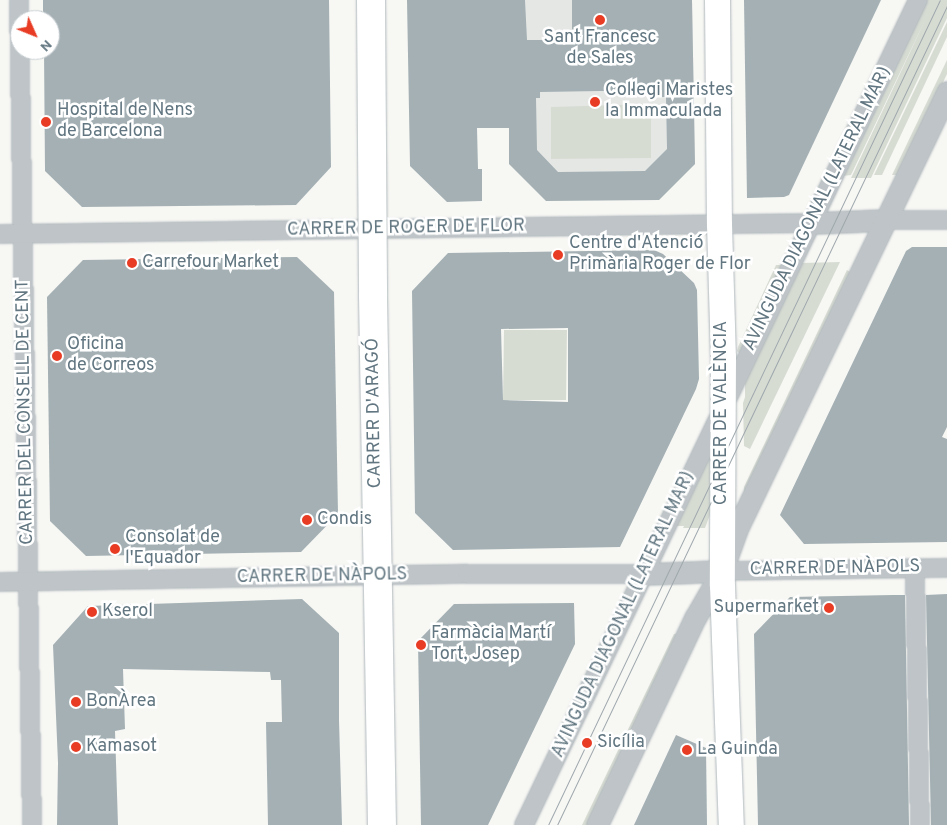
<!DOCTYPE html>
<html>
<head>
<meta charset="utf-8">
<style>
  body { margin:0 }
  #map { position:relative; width:947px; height:825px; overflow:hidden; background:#f7f7f4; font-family:Overpass,sans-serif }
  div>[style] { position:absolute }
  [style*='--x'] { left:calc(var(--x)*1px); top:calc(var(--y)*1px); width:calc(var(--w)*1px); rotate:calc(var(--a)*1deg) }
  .built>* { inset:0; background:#e5e7e5 }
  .green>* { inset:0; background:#d7dcd3 }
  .building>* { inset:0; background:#a4b0b4 }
  .roads { filter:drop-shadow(0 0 1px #b0b8bc) drop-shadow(0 0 1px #b0b8bc) }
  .minor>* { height:18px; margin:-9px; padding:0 9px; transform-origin:9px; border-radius:9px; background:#bec4c7 }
  .tertiary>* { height:21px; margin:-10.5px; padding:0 10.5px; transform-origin:10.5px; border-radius:10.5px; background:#bec4c7 }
  .secondary>* { height:25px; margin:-12.5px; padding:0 12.5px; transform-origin:12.5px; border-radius:12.5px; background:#fff }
  .primary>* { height:28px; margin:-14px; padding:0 14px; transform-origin:14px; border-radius:14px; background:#fff }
  .tram>* { height:1px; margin:-0.5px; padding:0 0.5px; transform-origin:0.5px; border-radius:0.5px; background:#9fa8ad }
  .dots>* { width:14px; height:14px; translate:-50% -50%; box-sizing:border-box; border:2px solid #fff; border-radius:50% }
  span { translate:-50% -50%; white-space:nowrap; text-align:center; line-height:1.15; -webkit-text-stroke:5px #fff; paint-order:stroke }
  .poi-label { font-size:18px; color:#617680 }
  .left { translate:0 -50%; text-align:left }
  .right { translate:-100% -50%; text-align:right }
  .street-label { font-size:18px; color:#617680 }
  .north { position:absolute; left:10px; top:10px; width:50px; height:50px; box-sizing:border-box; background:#fff; border:1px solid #c0c8cc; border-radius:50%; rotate:134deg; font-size:14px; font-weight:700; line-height:20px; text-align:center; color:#617680 }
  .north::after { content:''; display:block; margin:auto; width:18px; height:22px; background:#e83c24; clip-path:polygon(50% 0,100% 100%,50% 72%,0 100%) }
</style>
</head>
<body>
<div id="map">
  <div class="built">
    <i style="clip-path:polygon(500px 0,692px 0,695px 164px,659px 200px,509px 164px,509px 128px,481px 128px,481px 113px)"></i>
  </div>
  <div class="green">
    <i style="clip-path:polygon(926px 0,947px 0,947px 18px,871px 178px,851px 178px,927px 16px,851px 175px,842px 176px)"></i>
    <i style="clip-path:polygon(947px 22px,947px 37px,882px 175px,874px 175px)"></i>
    <i style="clip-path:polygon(947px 60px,947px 74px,899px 175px,892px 175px)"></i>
    <i style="clip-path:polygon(651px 104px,651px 158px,551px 159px,551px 107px)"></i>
    <i style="clip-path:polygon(840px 262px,750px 449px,744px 446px,743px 403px,745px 397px,745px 381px,801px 263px)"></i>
    <i style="clip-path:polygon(776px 265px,784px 265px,740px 354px,737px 351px,738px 347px)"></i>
    <i style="clip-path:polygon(847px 270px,852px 273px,744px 500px,744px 487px)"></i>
    <i style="clip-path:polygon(504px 330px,567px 330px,566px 400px,503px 400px)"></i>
    <i style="clip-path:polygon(710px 453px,711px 512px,705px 528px,683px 528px,684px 526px,676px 526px)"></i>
    <i style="clip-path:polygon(681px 633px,589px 825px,582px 825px,674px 634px)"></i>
  </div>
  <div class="building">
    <i style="clip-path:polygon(43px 0,329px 0,331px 167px,296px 205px,82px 207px,45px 171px,44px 50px,50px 50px,50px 20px,43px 20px)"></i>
    <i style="clip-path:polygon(evenodd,407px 0,525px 0,527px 40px,572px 40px,572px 0,692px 0,695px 164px,659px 200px,546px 201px,509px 164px,509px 128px,477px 128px,478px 169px,482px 169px,482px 201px,447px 202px,410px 166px,407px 0,662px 90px,662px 97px,666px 97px,667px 149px,645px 171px,558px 172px,537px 150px,536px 98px,540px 98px,540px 92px,662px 90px)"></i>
    <i style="clip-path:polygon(744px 0,881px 0,789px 195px,784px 197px,747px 198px)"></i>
    <i style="clip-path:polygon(912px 247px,947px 247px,947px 427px,942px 437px,947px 439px,947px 542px,804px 544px,780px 515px,906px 251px)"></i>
    <i style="clip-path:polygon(evenodd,654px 250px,663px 254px,694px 283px,697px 290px,699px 379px,696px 389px,620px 547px,453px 550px,415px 513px,412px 291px,448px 253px,654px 250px,568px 328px,568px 402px,503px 400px,501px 329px,568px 328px)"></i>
    <i style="clip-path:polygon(297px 257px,334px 292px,338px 514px,301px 552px,86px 556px,50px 521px,47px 297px,83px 260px)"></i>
    <i style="clip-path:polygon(947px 594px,947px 825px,931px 825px,926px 595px)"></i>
    <i style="clip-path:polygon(893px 595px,905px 595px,909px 825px,758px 825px,754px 634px,790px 597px)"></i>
    <i style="clip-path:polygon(302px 599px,339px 633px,339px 720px,342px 825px,268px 825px,266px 722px,282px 722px,281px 680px,271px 680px,270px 672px,123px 669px,125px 729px,115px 731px,118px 825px,57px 825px,58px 763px,53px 645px,88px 606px)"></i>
    <i style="clip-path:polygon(574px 603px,575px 644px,488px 825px,421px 825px,418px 641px,454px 604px)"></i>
    <i style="clip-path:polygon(676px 735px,706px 748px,707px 825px,634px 825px)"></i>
  </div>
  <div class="roads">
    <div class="minor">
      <i style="--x:19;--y:0;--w:825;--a:89.1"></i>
      <i style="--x:886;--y:220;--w:61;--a:0"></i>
      <i style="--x:0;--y:234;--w:812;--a:-0.78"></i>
      <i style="--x:915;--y:568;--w:257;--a:88.9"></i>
      <i style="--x:722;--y:571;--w:225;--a:-0.8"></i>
      <i style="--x:0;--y:582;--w:467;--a:-1"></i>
      <i style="--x:467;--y:574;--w:176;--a:0"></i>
      <i style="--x:524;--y:825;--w:914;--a:-64.47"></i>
    </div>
    <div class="tertiary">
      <i style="--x:812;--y:223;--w:74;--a:-2.3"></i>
      <i style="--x:643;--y:574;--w:79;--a:-2.2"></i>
      <i style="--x:597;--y:825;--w:229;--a:-64.7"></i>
      <i style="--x:695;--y:618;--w:54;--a:-60.1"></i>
      <i style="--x:722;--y:571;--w:45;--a:-70.3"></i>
      <i style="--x:737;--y:529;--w:485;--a:-64.3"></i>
    </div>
    <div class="secondary">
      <i style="--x:717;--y:0;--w:224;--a:89.5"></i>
      <i style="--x:719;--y:224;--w:133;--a:88.3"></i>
      <i style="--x:723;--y:357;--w:228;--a:90.3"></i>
      <i style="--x:722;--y:585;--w:240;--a:87.9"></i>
    </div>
    <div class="primary">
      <i style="--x:371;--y:0;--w:296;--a:89.6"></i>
      <i style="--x:373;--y:296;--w:529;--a:89.03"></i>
    </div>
  </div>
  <div class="tram">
    <i style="--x:548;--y:825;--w:913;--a:-64.59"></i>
    <i style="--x:557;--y:825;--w:907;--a:-64.54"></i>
  </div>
  <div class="dots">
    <i style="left:600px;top:20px;background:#e83c24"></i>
    <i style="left:595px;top:102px;background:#e83c24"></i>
    <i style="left:46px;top:122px;background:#e83c24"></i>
    <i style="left:558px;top:255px;background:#e83c24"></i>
    <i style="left:132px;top:263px;background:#e83c24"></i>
    <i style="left:57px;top:356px;background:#e83c24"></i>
    <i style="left:307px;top:520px;background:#e83c24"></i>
    <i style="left:115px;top:549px;background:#e83c24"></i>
    <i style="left:829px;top:608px;background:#e83c24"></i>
    <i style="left:92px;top:612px;background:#e83c24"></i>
    <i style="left:421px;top:645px;background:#e83c24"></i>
    <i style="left:76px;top:702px;background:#e83c24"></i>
    <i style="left:587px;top:743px;background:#e83c24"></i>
    <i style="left:76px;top:747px;background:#e83c24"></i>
    <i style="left:687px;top:750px;background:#e83c24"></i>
  </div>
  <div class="poi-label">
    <span style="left:600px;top:49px">Sant Francesc<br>de Sales</span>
    <span class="left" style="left:605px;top:102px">Col·legi Maristes<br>la Immaculada</span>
    <span class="left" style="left:57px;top:122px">Hospital de Nens<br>de Barcelona</span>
    <span class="left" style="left:569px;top:255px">Centre d'Atenció<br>Primària Roger de Flor</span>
    <span class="left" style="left:142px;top:263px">Carrefour Market</span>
    <span class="left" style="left:67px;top:356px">Oficina<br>de Correos</span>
    <span class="left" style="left:317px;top:520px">Condis</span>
    <span class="left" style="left:125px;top:549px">Consolat de<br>l'Equador</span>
    <span class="right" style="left:819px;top:608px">Supermarket</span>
    <span class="left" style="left:102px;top:612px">Kserol</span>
    <span class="left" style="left:431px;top:645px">Farmàcia Martí<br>Tort, Josep</span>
    <span class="left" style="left:86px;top:702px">BonÀrea</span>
    <span class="left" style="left:597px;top:743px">Sicília</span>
    <span class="left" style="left:86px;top:747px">Kamasot</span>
    <span class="left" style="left:697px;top:750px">La Guinda</span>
  </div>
  <div class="street-label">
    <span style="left:818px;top:209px;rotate:-64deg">AVINGUDA DIAGONAL (LATERAL MAR)</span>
    <span style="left:406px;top:229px;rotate:-1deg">CARRER DE ROGER DE FLOR</span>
    <span style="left:26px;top:412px;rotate:-91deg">CARRER DEL CONSELL DE CENT</span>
    <span style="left:375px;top:413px;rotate:-91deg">CARRER D'ARAGÓ</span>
    <span style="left:722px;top:413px;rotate:-90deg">CARRER DE VALÈNCIA</span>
    <span style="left:835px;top:569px;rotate:-1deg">CARRER DE NÀPOLS</span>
    <span style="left:322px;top:577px;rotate:-1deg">CARRER DE NÀPOLS</span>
    <span style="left:624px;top:615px;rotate:-65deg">AVINGUDA DIAGONAL (LATERAL MAR)</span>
  </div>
  <div class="north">N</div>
</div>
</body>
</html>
